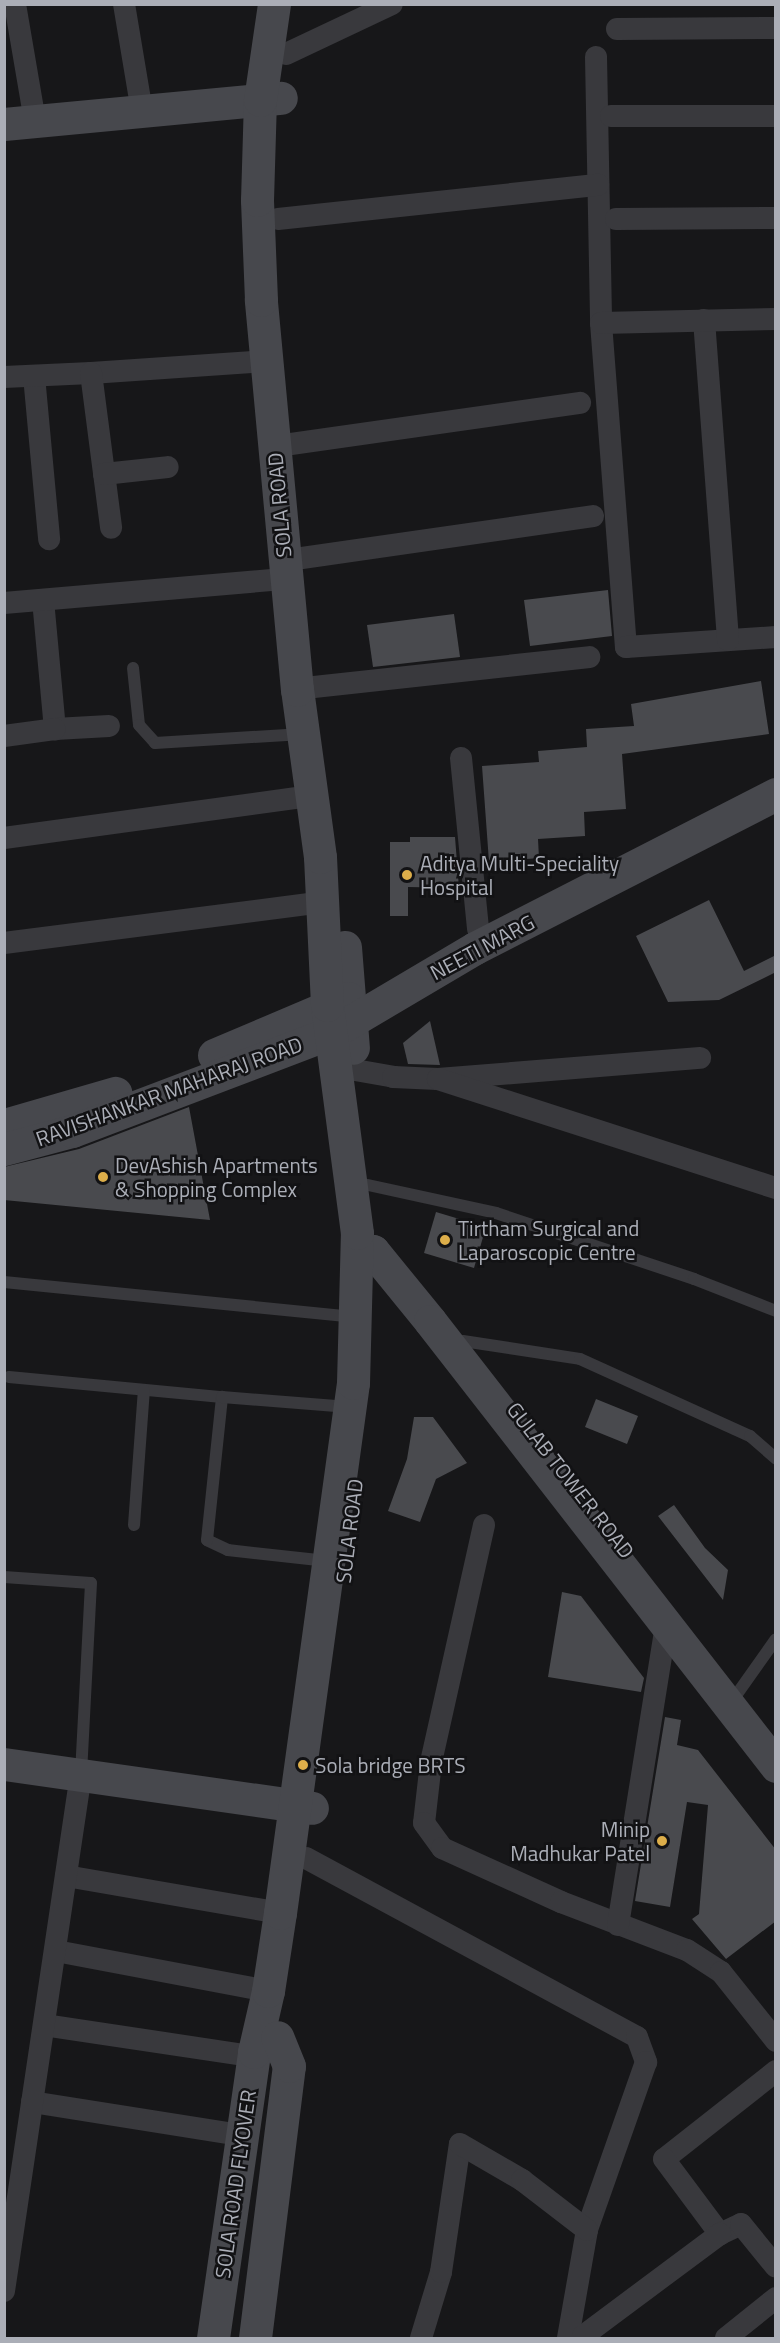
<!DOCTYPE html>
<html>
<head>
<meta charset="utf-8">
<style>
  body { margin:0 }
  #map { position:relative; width:780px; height:2343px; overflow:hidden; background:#171719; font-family:"Titillium Web",sans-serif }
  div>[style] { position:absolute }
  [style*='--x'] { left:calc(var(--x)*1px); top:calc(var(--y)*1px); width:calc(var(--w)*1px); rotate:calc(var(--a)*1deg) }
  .building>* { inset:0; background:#494a4e }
  .lane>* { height:12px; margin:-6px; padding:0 6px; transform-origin:6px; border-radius:6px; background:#39393d }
  .street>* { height:22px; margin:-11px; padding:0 11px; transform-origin:11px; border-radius:11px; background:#39393d }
  .secondary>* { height:33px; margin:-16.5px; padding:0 16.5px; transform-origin:16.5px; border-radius:16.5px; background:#47484d }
  .dots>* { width:16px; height:16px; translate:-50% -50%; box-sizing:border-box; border:3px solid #121214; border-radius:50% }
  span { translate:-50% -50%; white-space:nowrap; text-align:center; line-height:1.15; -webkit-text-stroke:5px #121214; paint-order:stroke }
  .street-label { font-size:21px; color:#abaeb7 }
  .poi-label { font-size:21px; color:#abaeb7 }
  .left { translate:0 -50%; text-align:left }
  .right { translate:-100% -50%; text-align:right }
  .frame { position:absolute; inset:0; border:6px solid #abaeb7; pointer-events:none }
</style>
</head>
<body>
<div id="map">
  <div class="building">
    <i style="clip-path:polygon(608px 590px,612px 636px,530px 646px,524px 600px)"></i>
    <i style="clip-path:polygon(454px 614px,460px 657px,373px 667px,367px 625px)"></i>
    <i style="clip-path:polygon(761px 681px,769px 734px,622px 754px,626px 809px,584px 812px,585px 836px,538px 839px,539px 858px,489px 862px,482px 766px,539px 762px,538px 751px,587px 747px,586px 729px,634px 726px,631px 704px)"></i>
    <i style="clip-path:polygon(410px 837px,455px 837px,459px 888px,408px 887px,408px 916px,390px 916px,390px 842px,410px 842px)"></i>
    <i style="clip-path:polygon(709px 900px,744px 971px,776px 955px,776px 972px,719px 1000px,668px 1002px,636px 936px)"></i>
    <i style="clip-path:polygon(430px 1021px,440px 1065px,408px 1064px,403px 1043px)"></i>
    <i style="clip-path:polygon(189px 1107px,210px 1220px,4px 1200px,4px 1167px,79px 1149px)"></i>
    <i style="clip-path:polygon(436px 1212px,486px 1227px,474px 1268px,424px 1253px)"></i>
    <i style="clip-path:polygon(596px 1399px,638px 1416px,627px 1444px,585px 1427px)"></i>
    <i style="clip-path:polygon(414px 1417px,433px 1417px,467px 1463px,436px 1479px,420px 1522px,388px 1511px,407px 1459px)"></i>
    <i style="clip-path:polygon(674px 1505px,705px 1548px,728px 1570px,723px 1600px,658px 1516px)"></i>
    <i style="clip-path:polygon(562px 1592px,581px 1596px,644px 1678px,641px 1692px,548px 1677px)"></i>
    <i style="clip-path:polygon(665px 1717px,681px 1720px,677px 1745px,698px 1750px,776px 1850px,776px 1921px,726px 1959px,692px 1919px,699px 1914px,708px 1805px,687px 1802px,670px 1907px,635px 1901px)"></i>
  </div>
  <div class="lane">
    <i style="--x:133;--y:668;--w:57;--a:84"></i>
    <i style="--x:139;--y:725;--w:24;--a:48"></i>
    <i style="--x:155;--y:743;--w:148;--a:-3.5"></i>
    <i style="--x:368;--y:1185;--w:131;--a:12.3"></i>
    <i style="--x:496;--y:1213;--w:209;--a:18.4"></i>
    <i style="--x:694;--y:1279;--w:88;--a:21.3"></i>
    <i style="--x:4;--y:1282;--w:351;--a:5.7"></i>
    <i style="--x:463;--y:1341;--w:118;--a:8.7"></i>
    <i style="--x:580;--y:1359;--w:187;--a:24.4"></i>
    <i style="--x:750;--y:1436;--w:35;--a:41"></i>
    <i style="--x:9;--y:1377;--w:214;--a:5.4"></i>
    <i style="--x:134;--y:1525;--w:135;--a:-85.8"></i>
    <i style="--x:327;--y:1561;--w:100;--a:-173.7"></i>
    <i style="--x:228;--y:1550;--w:23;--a:-155"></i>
    <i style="--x:207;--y:1540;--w:144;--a:-84"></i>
    <i style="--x:222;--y:1397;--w:127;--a:4.5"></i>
    <i style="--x:4;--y:1577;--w:87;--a:3.9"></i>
    <i style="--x:91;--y:1583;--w:190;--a:93"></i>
    <i style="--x:737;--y:1694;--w:67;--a:-54.7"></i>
  </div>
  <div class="street">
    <i style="--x:15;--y:4;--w:119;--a:80.3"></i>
    <i style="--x:124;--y:4;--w:109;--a:80.5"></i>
    <i style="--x:617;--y:29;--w:159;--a:-0.4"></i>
    <i style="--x:286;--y:54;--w:117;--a:-25.3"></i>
    <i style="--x:596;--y:57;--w:266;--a:88.9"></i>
    <i style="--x:601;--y:323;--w:325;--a:85.6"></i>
    <i style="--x:626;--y:647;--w:150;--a:-3.8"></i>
    <i style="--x:611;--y:116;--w:165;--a:0"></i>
    <i style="--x:278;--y:219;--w:322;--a:-6.1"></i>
    <i style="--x:616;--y:219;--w:160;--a:-0.4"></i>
    <i style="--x:704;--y:320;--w:321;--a:85.7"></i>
    <i style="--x:601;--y:323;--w:175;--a:-1.3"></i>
    <i style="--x:91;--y:373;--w:175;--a:-3.9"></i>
    <i style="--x:34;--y:376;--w:164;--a:84.7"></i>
    <i style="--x:4;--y:377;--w:87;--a:-2.6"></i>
    <i style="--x:91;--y:373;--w:156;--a:82.6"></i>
    <i style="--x:291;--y:444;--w:292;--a:-8.1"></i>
    <i style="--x:104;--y:474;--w:64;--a:-6.2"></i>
    <i style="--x:302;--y:558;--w:294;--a:-8.2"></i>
    <i style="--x:43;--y:600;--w:130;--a:84.7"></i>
    <i style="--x:55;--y:729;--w:54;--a:-3.2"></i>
    <i style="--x:4;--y:603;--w:283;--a:-4.9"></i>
    <i style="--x:314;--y:687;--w:277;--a:-6.2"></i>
    <i style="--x:4;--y:736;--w:51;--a:-7.8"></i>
    <i style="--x:461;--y:758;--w:172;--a:84.3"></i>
    <i style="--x:4;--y:838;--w:310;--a:-7.8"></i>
    <i style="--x:4;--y:943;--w:321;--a:-7.3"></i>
    <i style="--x:355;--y:1070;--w:39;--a:10"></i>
    <i style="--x:393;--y:1077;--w:45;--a:2.5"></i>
    <i style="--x:438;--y:1079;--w:263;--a:-4.6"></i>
    <i style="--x:438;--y:1079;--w:355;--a:17.9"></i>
    <i style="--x:484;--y:1525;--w:243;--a:102.6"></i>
    <i style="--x:431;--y:1762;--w:61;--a:96.5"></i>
    <i style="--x:424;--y:1823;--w:31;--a:54"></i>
    <i style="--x:442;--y:1848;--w:131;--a:24.4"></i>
    <i style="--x:561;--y:1902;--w:135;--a:20.9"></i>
    <i style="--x:687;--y:1950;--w:40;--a:32.9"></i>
    <i style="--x:721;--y:1972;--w:88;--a:51.4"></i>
    <i style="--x:306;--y:1858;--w:376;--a:28.4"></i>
    <i style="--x:637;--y:2037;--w:27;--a:70"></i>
    <i style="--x:646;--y:2062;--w:178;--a:109.4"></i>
    <i style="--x:587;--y:2230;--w:110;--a:100"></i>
    <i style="--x:66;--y:1876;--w:217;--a:9.8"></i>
    <i style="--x:618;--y:1925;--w:305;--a:-80.9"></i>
    <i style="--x:56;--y:1951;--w:216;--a:10.7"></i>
    <i style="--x:44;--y:2025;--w:203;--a:8.5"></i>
    <i style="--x:776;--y:2071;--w:142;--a:141.8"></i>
    <i style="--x:664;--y:2159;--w:94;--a:53.3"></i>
    <i style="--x:720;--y:2234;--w:23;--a:-25"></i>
    <i style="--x:741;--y:2224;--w:55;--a:50.9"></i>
    <i style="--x:32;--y:2102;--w:205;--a:9"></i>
    <i style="--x:4;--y:2291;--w:523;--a:-81.53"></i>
    <i style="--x:583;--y:2336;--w:171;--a:-36.7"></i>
    <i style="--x:421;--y:2338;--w:69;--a:-73.1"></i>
    <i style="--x:441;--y:2272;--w:129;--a:-81.6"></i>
    <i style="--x:460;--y:2144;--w:72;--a:30.1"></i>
    <i style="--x:522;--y:2180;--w:82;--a:37.6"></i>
    <i style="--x:726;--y:2338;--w:64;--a:-38.7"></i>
  </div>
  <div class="secondary">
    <i style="--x:4;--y:124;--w:278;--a:-5.4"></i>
    <i style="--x:345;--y:947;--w:101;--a:85.5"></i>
    <i style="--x:214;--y:1055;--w:146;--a:-23"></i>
    <i style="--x:4;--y:1125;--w:116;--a:-16.1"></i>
    <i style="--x:4;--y:1149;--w:70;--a:-14.8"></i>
    <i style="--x:72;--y:1131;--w:279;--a:-20.8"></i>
    <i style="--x:333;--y:1032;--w:165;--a:-30.6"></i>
    <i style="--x:475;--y:948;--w:338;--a:-27.1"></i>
    <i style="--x:357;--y:1253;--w:16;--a:-7"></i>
    <i style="--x:373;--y:1251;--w:90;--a:50.8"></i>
    <i style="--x:430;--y:1321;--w:564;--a:52.13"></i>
    <i style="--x:4;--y:1764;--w:311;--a:8.1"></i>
    <i style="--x:213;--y:2338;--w:289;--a:-81.8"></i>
    <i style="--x:254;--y:2052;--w:63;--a:-77.1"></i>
    <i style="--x:268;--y:1991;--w:79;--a:-81.3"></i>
    <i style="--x:280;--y:1913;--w:535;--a:-82.16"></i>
    <i style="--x:353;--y:1383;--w:150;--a:-88.5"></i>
    <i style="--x:357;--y:1233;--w:230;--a:-97.5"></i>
    <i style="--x:327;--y:1005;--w:148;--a:-92.7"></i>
    <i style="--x:320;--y:857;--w:169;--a:-97.8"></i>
    <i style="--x:297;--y:690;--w:392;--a:-95.3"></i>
    <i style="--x:261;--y:300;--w:100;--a:-92.3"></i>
    <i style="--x:257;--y:200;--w:100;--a:-88.3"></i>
    <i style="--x:260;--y:100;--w:97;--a:-81.7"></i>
    <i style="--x:255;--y:2338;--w:274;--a:-82.9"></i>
    <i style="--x:289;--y:2066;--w:31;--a:-112"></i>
  </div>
  <div class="dots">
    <i style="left:407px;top:875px;background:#ddae4a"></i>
    <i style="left:103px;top:1177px;background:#ddae4a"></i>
    <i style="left:445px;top:1240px;background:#ddae4a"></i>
    <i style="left:303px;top:1765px;background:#ddae4a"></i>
    <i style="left:662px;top:1841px;background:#ddae4a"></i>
  </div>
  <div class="street-label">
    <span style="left:279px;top:505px;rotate:-95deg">SOLA ROAD</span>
    <span style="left:482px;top:947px;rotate:-28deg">NEETI MARG</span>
    <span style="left:169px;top:1091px;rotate:-20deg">RAVISHANKAR MAHARAJ ROAD</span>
    <span style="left:571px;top:1480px;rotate:52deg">GULAB TOWER ROAD</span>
    <span style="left:349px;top:1531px;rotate:-83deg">SOLA ROAD</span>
    <span style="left:235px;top:2184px;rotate:-82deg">SOLA ROAD FLYOVER</span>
  </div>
  <div class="poi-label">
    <span class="left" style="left:420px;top:875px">Aditya Multi-Speciality<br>Hospital</span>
    <span class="left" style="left:115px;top:1177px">DevAshish Apartments<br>&amp; Shopping Complex</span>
    <span class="left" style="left:458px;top:1240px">Tirtham Surgical and<br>Laparoscopic Centre</span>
    <span class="left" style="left:315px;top:1765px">Sola bridge BRTS</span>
    <span class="right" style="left:650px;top:1841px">Minip<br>Madhukar Patel</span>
  </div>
  <div class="frame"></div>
</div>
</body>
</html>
